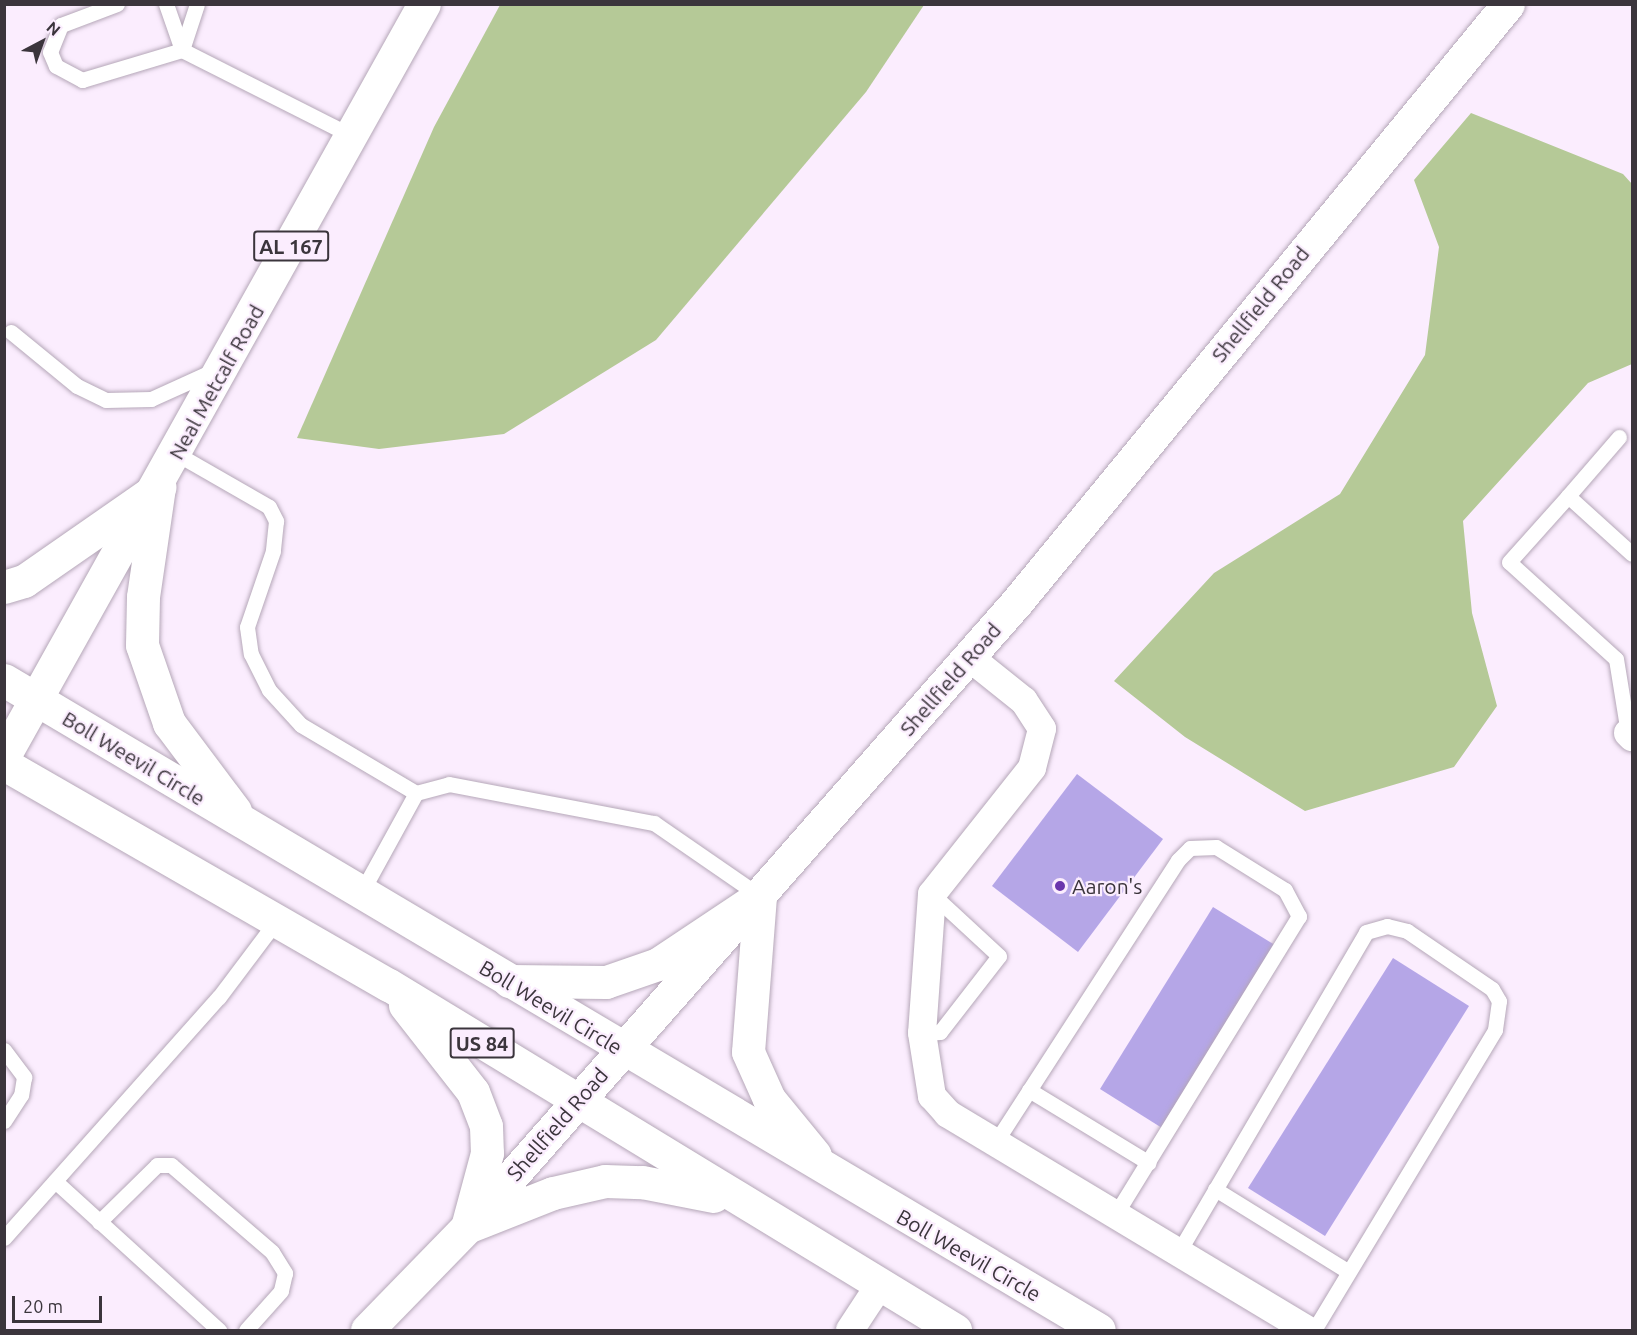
<!DOCTYPE html>
<html>
<head>
<meta charset="utf-8">
<style>
  body { margin:0 }
  #map { position:relative; width:1637px; height:1335px; overflow:hidden; background:#fbedfe; font-family:Ubuntu,sans-serif }
  div>[style] { position:absolute }
  [style*='--x'] { left:calc(var(--x)*1px); top:calc(var(--y)*1px); width:calc(var(--w)*1px); rotate:calc(var(--a)*1deg) }
  .green>* { inset:0; background:#b5c997 }
  .building>* { inset:0; background:#b5a6e7 }
  .roads { filter:drop-shadow(0 0 2px #b5a7b8) drop-shadow(0 0 2px #b5a7b8) }
  .service>* { height:15px; margin:-7.5px; padding:0 7.5px; transform-origin:7.5px; border-radius:7.5px; background:#fff }
  .minor>* { height:28px; margin:-14px; padding:0 14px; transform-origin:14px; border-radius:14px; background:#fff }
  .tertiary>* { height:33px; margin:-16.5px; padding:0 16.5px; transform-origin:16.5px; border-radius:16.5px; background:#fff }
  .primary>* { height:33px; margin:-16.5px; padding:0 16.5px; transform-origin:16.5px; border-radius:16.5px; background:#fff }
  .trunk>* { height:33px; margin:-16.5px; padding:0 16.5px; transform-origin:16.5px; border-radius:16.5px; background:#fff }
  .dots>* { width:16px; height:16px; translate:-50% -50%; box-sizing:border-box; border:3px solid #fbedfe; border-radius:50% }
  span { translate:-50% -50%; white-space:nowrap; text-align:center; line-height:1.15; -webkit-text-stroke:4.5px #fbedfe; paint-order:stroke }
  .shield-label span { padding:2px 4px; background:#fbedfe; border:2px solid; border-radius:4px; -webkit-text-stroke-width:0 }
  .shield-label { font-size:20px; color:#3b353c; font-weight:700 }
  .street-label { font-size:21px; color:#3b353c }
  .poi-label { font-size:21px; color:#3b353c }
  .left { translate:0 -50%; text-align:left }
  .frame { position:absolute; inset:0; border:6px solid #3b353c; pointer-events:none }
  .north { position:absolute; left:12px; top:12px; width:60px; height:60px; -webkit-text-stroke:4px #fbedfe; paint-order:stroke; rotate:41deg; font-size:16px; font-weight:700; line-height:24px; text-align:center; color:#3b353c }
  .north::after { content:''; display:block; margin:auto; width:21px; height:27px; background:#3b353c; clip-path:polygon(50% 0,100% 100%,50% 72%,0 100%) }
  .scale { position:absolute; left:12px; top:1296px; width:90px; height:27px; box-sizing:border-box; border:3px solid #3b353c; border-top:0; padding-left:8px; font-size:18px; line-height:21px; white-space:nowrap; color:#3b353c; -webkit-text-stroke:4px #fbedfe; paint-order:stroke }
</style>
</head>
<body>
<div id="map">
  <div class="green">
    <i style="clip-path:polygon(500px 5px,924px 5px,866px 92px,656px 340px,504px 434px,379px 449px,297px 438px,434px 127px)"></i>
    <i style="clip-path:polygon(1471px 113px,1623px 174px,1632px 184px,1632px 364px,1588px 383px,1463px 521px,1472px 613px,1497px 706px,1454px 767px,1305px 811px,1185px 737px,1114px 681px,1214px 573px,1340px 494px,1425px 355px,1439px 247px,1414px 180px)"></i>
  </div>
  <div class="building">
    <i style="clip-path:polygon(1077px 774px,1163px 839px,1078px 952px,992px 886px)"></i>
    <i style="clip-path:polygon(1213px 907px,1275px 945px,1162px 1128px,1100px 1089px)"></i>
    <i style="clip-path:polygon(1393px 958px,1469px 1006px,1325px 1236px,1248px 1188px)"></i>
  </div>
  <div class="roads">
    <div class="service">
      <i style="--x:117;--y:4;--w:60;--a:159.4"></i>
      <i style="--x:61;--y:25;--w:29;--a:112"></i>
      <i style="--x:50;--y:52;--w:15;--a:67"></i>
      <i style="--x:56;--y:66;--w:30;--a:28"></i>
      <i style="--x:82;--y:80;--w:104;--a:-16.7"></i>
      <i style="--x:182;--y:50;--w:191;--a:26.8"></i>
      <i style="--x:166;--y:4;--w:49;--a:70.8"></i>
      <i style="--x:182;--y:50;--w:48;--a:-71.9"></i>
      <i style="--x:11;--y:332;--w:85;--a:39.3"></i>
      <i style="--x:77;--y:386;--w:32;--a:26"></i>
      <i style="--x:106;--y:400;--w:45;--a:-1.3"></i>
      <i style="--x:151;--y:399;--w:70;--a:-24.4"></i>
      <i style="--x:177;--y:454;--w:106;--a:29.9"></i>
      <i style="--x:269;--y:507;--w:16;--a:63"></i>
      <i style="--x:276;--y:521;--w:30;--a:96"></i>
      <i style="--x:273;--y:551;--w:80;--a:108.9"></i>
      <i style="--x:247;--y:627;--w:27;--a:82"></i>
      <i style="--x:251;--y:654;--w:40;--a:63.4"></i>
      <i style="--x:269;--y:690;--w:47;--a:47.6"></i>
      <i style="--x:301;--y:725;--w:134;--a:30.6"></i>
      <i style="--x:416;--y:793;--w:114;--a:118.8"></i>
      <i style="--x:1568;--y:496;--w:78;--a:-49.2"></i>
      <i style="--x:1628;--y:733;--w:75;--a:-99.2"></i>
      <i style="--x:1616;--y:659;--w:144;--a:-137.8"></i>
      <i style="--x:1509;--y:562;--w:89;--a:-48.2"></i>
      <i style="--x:1568;--y:496;--w:86;--a:42.2"></i>
      <i style="--x:416;--y:793;--w:34;--a:-15"></i>
      <i style="--x:449;--y:784;--w:209;--a:10.8"></i>
      <i style="--x:654;--y:823;--w:129;--a:34.6"></i>
      <i style="--x:922;--y:1033;--w:18;--a:-3"></i>
      <i style="--x:940;--y:1032;--w:96;--a:-52.2"></i>
      <i style="--x:999;--y:956;--w:91;--a:-137.2"></i>
      <i style="--x:4;--y:1050;--w:34;--a:53"></i>
      <i style="--x:24;--y:1077;--w:18;--a:99"></i>
      <i style="--x:21;--y:1095;--w:31;--a:123"></i>
      <i style="--x:1029;--y:1090;--w:140;--a:31.3"></i>
      <i style="--x:995;--y:1143;--w:337;--a:-57.1"></i>
      <i style="--x:1178;--y:860;--w:17;--a:-45"></i>
      <i style="--x:1190;--y:848;--w:26;--a:-2"></i>
      <i style="--x:1216;--y:847;--w:81;--a:31.9"></i>
      <i style="--x:1285;--y:890;--w:30;--a:62"></i>
      <i style="--x:1299;--y:916;--w:351;--a:121.6"></i>
      <i style="--x:55;--y:1181;--w:222;--a:42.3"></i>
      <i style="--x:1215;--y:1189;--w:155;--a:31.8"></i>
      <i style="--x:99;--y:1222;--w:81;--a:-44.5"></i>
      <i style="--x:157;--y:1165;--w:14;--a:0"></i>
      <i style="--x:171;--y:1165;--w:133;--a:40.7"></i>
      <i style="--x:272;--y:1252;--w:25;--a:58"></i>
      <i style="--x:285;--y:1273;--w:18;--a:103"></i>
      <i style="--x:281;--y:1291;--w:52;--a:131.9"></i>
      <i style="--x:4;--y:1238;--w:323;--a:-48.3"></i>
      <i style="--x:219;--y:997;--w:96;--a:-53"></i>
      <i style="--x:1178;--y:1253;--w:372;--a:-59.6"></i>
      <i style="--x:1366;--y:932;--w:22;--a:-16"></i>
      <i style="--x:1387;--y:926;--w:21;--a:14"></i>
      <i style="--x:1407;--y:931;--w:103;--a:34.3"></i>
      <i style="--x:1492;--y:989;--w:14;--a:60"></i>
      <i style="--x:1499;--y:1001;--w:29;--a:98"></i>
      <i style="--x:1495;--y:1030;--w:350;--a:121.1"></i>
    </div>
    <div class="minor">
      <i style="--x:969;--y:657;--w:70;--a:38.7"></i>
      <i style="--x:1024;--y:701;--w:33;--a:57"></i>
      <i style="--x:1042;--y:729;--w:40;--a:104.4"></i>
      <i style="--x:1032;--y:768;--w:161;--a:128.4"></i>
      <i style="--x:932;--y:894;--w:139;--a:94.1"></i>
      <i style="--x:922;--y:1033;--w:64;--a:81"></i>
      <i style="--x:932;--y:1096;--w:24;--a:48"></i>
      <i style="--x:948;--y:1114;--w:419;--a:31"></i>
      <i style="--x:1628;--y:733;--w:6;--a:45"></i>
      <i style="--x:850;--y:1330;--w:53;--a:-56.6"></i>
    </div>
    <div class="tertiary">
      <i style="--x:367;--y:1330;--w:144;--a:-45.8"></i>
      <i style="--x:467;--y:1227;--w:831;--a:-48.66"></i>
      <i style="--x:1016;--y:603;--w:775;--a:-50.6"></i>
    </div>
    <div class="primary">
      <i style="--x:4;--y:756;--w:861;--a:-60.82"></i>
    </div>
    <div class="trunk">
      <i style="--x:159;--y:487;--w:111;--a:98.3"></i>
      <i style="--x:143;--y:597;--w:48;--a:91.2"></i>
      <i style="--x:142;--y:645;--w:83;--a:70.9"></i>
      <i style="--x:169;--y:723;--w:110;--a:53.1"></i>
      <i style="--x:4;--y:587;--w:21;--a:-17"></i>
      <i style="--x:24;--y:581;--w:165;--a:-34.8"></i>
      <i style="--x:4;--y:680;--w:1273;--a:30.69"></i>
      <i style="--x:4;--y:764;--w:444;--a:29.9"></i>
      <i style="--x:389;--y:985;--w:663;--a:31.36"></i>
      <i style="--x:760;--y:896;--w:156;--a:94.4"></i>
      <i style="--x:748;--y:1052;--w:51;--a:65.9"></i>
      <i style="--x:769;--y:1099;--w:72;--a:50.6"></i>
      <i style="--x:509;--y:981;--w:97;--a:0.6"></i>
      <i style="--x:606;--y:982;--w:55;--a:-19.1"></i>
      <i style="--x:658;--y:964;--w:123;--a:-33.7"></i>
      <i style="--x:405;--y:1005;--w:110;--a:52"></i>
      <i style="--x:473;--y:1092;--w:36;--a:69"></i>
      <i style="--x:486;--y:1126;--w:27;--a:88"></i>
      <i style="--x:487;--y:1153;--w:77;--a:105.1"></i>
      <i style="--x:467;--y:1227;--w:92;--a:-21.6"></i>
      <i style="--x:553;--y:1193;--w:53;--a:-13"></i>
      <i style="--x:605;--y:1181;--w:37;--a:2"></i>
      <i style="--x:642;--y:1182;--w:73;--a:11"></i>
    </div>
  </div>
  <div class="dots">
    <i style="left:1060px;top:886px;background:#6b36ad"></i>
  </div>
  <div class="shield-label">
    <span style="left:291px;top:246px">AL 167</span>
    <span style="left:482px;top:1043px">US 84</span>
  </div>
  <div class="street-label">
    <span style="left:1260px;top:304px;rotate:-51deg">Shellfield Road</span>
    <span style="left:216px;top:382px;rotate:-61deg">Neal Metcalf Road</span>
    <span style="left:950px;top:679px;rotate:-49deg">Shellfield Road</span>
    <span style="left:134px;top:758px;rotate:31deg">Boll Weevil Circle</span>
    <span style="left:551px;top:1007px;rotate:31deg">Boll Weevil Circle</span>
    <span style="left:557px;top:1124px;rotate:-49deg">Shellfield Road</span>
    <span style="left:969px;top:1255px;rotate:30deg">Boll Weevil Circle</span>
  </div>
  <div class="poi-label">
    <span class="left" style="left:1072px;top:886px">Aaron's</span>
  </div>
  <div class="frame"></div>
  <div class="north">N</div>
  <div class="scale">20 m</div>
</div>
</body>
</html>
